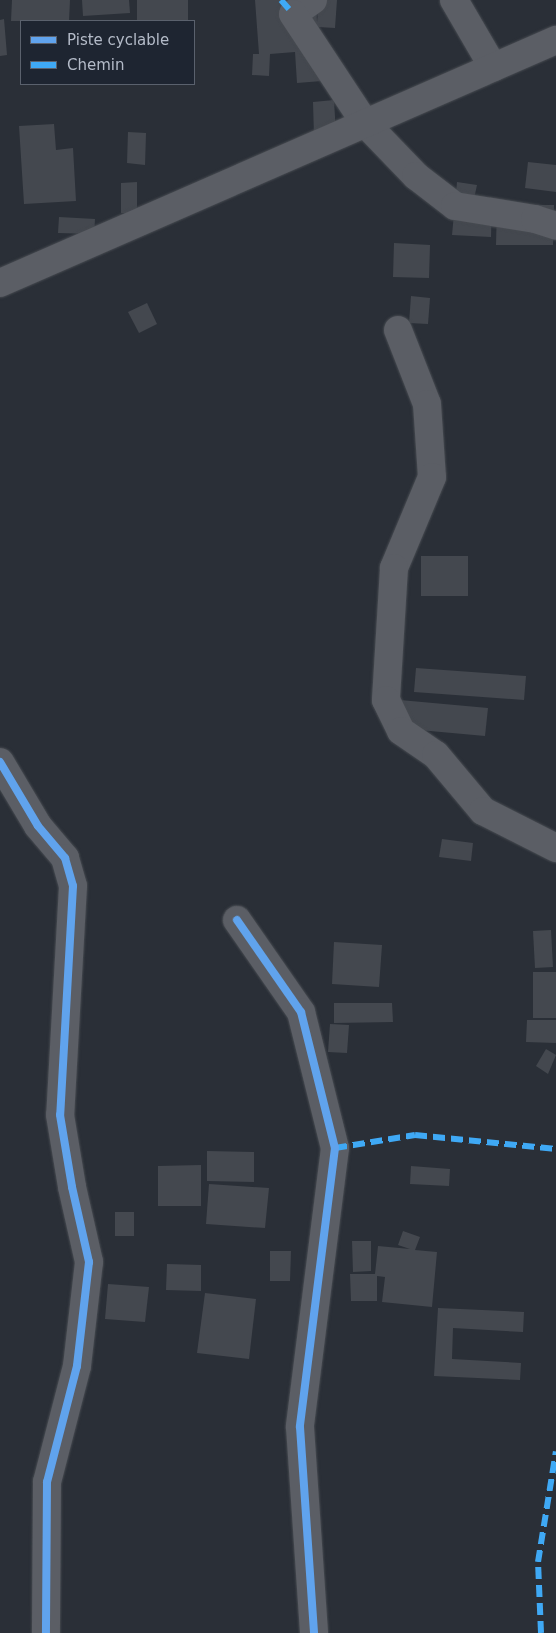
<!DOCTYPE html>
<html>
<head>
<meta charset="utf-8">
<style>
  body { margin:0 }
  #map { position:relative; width:556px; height:1633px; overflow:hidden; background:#2a2f37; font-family:"DejaVu Sans",sans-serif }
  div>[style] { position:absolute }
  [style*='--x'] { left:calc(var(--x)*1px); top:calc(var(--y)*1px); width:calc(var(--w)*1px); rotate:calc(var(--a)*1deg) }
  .building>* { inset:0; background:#44484f }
  .roads { filter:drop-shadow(0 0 1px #464a50) drop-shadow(0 0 1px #464a50) }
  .minor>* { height:28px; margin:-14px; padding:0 14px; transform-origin:14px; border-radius:14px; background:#5b5e65 }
  .quiet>* { height:6px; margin-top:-3px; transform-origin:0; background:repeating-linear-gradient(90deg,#3fa9f5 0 12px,transparent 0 18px) }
  .cycleway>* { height:8px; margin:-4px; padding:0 4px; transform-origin:4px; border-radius:4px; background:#60a3ed }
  span { translate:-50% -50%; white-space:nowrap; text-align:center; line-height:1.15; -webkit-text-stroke:4.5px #1e2531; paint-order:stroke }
  .legend { position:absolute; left:20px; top:20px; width:175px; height:65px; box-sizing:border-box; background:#1e2531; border:1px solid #5a616d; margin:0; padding:6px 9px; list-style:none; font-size:15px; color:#b4bbc8 }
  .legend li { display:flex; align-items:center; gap:10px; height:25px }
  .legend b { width:25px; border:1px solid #5a616d }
</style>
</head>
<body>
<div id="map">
  <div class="building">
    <i style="clip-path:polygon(12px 0,70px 0,69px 21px,11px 21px)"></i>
    <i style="clip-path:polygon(82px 0,129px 0,130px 13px,83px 16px)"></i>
    <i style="clip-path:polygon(137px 0,188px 0,188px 21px,137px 21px)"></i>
    <i style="clip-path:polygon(255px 0,316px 0,317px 22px,319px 0,337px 0,335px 28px,318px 27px,322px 81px,297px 83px,295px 52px,270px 54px,269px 76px,252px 75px,253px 54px,259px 54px)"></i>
    <i style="clip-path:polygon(4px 19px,7px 55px,0 56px,0 20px)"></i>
    <i style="clip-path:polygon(334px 100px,336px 135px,314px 136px,313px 102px)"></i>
    <i style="clip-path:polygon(54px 124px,56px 150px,73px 148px,76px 201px,24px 204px,19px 126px)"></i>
    <i style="clip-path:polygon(128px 132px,146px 133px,145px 165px,127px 163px)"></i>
    <i style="clip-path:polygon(528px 162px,556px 165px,556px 192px,525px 188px)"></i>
    <i style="clip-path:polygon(137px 182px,137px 213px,121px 213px,121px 183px)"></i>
    <i style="clip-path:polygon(457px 182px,477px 185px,474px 199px,492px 200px,491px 237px,452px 235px)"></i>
    <i style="clip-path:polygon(497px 205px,554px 205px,553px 245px,496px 245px)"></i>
    <i style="clip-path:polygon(59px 217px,95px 219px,94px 234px,58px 233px)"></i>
    <i style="clip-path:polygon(394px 243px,430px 245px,429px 278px,393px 277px)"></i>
    <i style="clip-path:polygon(411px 296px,430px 298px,428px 324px,409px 323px)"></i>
    <i style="clip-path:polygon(147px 303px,157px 324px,139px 333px,128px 312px)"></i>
    <i style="clip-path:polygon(421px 556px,468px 556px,468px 596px,421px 596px)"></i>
    <i style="clip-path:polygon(416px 668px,526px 676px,524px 700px,414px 692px)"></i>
    <i style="clip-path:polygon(400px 700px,488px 708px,485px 736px,397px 728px)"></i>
    <i style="clip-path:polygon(442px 839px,473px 843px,471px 861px,439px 857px)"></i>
    <i style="clip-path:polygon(551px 930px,553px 967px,535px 968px,533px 931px)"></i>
    <i style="clip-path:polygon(334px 942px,382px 945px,379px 987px,332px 984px)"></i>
    <i style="clip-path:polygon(533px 972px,556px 972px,556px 1018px,533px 1018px)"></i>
    <i style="clip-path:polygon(334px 1003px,392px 1003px,393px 1022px,334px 1023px)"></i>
    <i style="clip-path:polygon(527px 1020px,556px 1020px,556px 1043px,526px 1042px)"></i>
    <i style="clip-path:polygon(330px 1024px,349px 1025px,347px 1053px,328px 1052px)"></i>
    <i style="clip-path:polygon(546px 1049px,556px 1055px,548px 1074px,536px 1066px)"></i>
    <i style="clip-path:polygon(207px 1151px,254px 1152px,254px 1182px,207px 1181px)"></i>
    <i style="clip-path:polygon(201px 1165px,201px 1206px,158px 1206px,158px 1166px)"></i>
    <i style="clip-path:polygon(411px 1166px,450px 1169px,449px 1186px,410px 1184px)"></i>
    <i style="clip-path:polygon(209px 1184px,269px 1188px,265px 1228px,206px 1224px)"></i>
    <i style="clip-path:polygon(115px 1212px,134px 1212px,134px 1236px,115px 1236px)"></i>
    <i style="clip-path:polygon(403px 1231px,420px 1237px,415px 1250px,437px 1252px,432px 1307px,382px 1302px,385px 1277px,377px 1276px,377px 1301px,351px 1301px,350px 1274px,375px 1274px,378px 1246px,410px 1249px,398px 1245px)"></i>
    <i style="clip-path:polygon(352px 1241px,371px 1241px,371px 1271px,353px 1272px)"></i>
    <i style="clip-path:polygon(270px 1251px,291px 1251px,290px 1281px,270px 1281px)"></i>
    <i style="clip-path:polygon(167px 1264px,201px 1265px,201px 1291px,166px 1290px)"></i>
    <i style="clip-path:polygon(108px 1284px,149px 1287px,145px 1322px,105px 1319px)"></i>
    <i style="clip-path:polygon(205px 1293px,256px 1299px,249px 1359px,197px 1353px)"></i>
    <i style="clip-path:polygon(438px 1308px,524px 1312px,523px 1332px,453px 1328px,452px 1359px,521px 1363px,520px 1380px,434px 1376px)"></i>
  </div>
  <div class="roads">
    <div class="minor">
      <i style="--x:313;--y:0;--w:24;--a:145"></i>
      <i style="--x:293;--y:14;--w:131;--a:56.6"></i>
      <i style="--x:365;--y:123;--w:74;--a:46.1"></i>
      <i style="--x:416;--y:176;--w:49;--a:37.6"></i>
      <i style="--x:455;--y:206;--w:81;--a:9.2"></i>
      <i style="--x:535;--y:219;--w:22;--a:18"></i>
      <i style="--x:454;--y:0;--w:78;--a:59.8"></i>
      <i style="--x:0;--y:283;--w:607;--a:-23.61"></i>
      <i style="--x:398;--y:330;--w:79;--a:68.6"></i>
      <i style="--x:427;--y:404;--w:73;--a:86.1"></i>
      <i style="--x:432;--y:477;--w:99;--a:112.7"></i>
      <i style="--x:394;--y:568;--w:132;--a:93.5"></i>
      <i style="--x:386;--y:700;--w:34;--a:64"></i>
      <i style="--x:401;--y:731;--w:42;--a:34.4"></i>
      <i style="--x:436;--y:755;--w:73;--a:50"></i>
      <i style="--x:483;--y:811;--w:82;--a:26.9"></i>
      <i style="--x:0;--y:762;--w:74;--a:59.3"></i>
      <i style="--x:38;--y:826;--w:42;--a:49.8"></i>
      <i style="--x:65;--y:858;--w:29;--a:74"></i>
      <i style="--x:73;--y:886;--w:229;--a:93.2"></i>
      <i style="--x:60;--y:1115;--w:73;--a:80.5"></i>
      <i style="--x:72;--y:1187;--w:77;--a:77.2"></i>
      <i style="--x:89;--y:1262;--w:105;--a:96.6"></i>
      <i style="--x:77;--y:1366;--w:120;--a:104.5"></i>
      <i style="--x:47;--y:1482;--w:151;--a:90.4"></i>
      <i style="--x:237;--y:920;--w:112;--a:55.2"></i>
      <i style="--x:301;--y:1012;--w:140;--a:76"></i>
      <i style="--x:335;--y:1148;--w:281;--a:97.2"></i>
      <i style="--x:300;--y:1427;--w:206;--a:86.1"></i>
    </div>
  </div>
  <div class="quiet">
    <i style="--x:281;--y:0;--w:18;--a:49"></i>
    <i style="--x:335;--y:1148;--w:81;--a:-9.2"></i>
    <i style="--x:415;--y:1135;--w:142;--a:5.7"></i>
    <i style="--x:541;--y:1633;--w:71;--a:-92.4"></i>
    <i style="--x:538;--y:1562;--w:112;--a:-80.8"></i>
  </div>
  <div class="cycleway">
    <i style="--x:0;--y:762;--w:74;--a:59.3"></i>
    <i style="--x:38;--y:826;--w:42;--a:49.8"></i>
    <i style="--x:65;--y:858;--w:29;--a:74"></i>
    <i style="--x:73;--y:886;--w:229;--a:93.2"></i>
    <i style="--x:60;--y:1115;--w:73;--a:80.5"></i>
    <i style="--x:72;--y:1187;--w:77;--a:77.2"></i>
    <i style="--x:89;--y:1262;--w:105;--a:96.6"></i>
    <i style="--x:77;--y:1366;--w:120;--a:104.5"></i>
    <i style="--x:47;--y:1482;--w:151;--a:90.4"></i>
    <i style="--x:237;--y:920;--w:112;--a:55.2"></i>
    <i style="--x:301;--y:1012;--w:140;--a:76"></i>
    <i style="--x:335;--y:1148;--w:281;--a:97.2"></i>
    <i style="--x:300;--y:1427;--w:206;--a:86.1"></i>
  </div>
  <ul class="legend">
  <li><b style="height:6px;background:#60a3ed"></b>Piste cyclable</li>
  <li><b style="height:6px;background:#3fa9f5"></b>Chemin</li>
  </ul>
</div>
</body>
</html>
